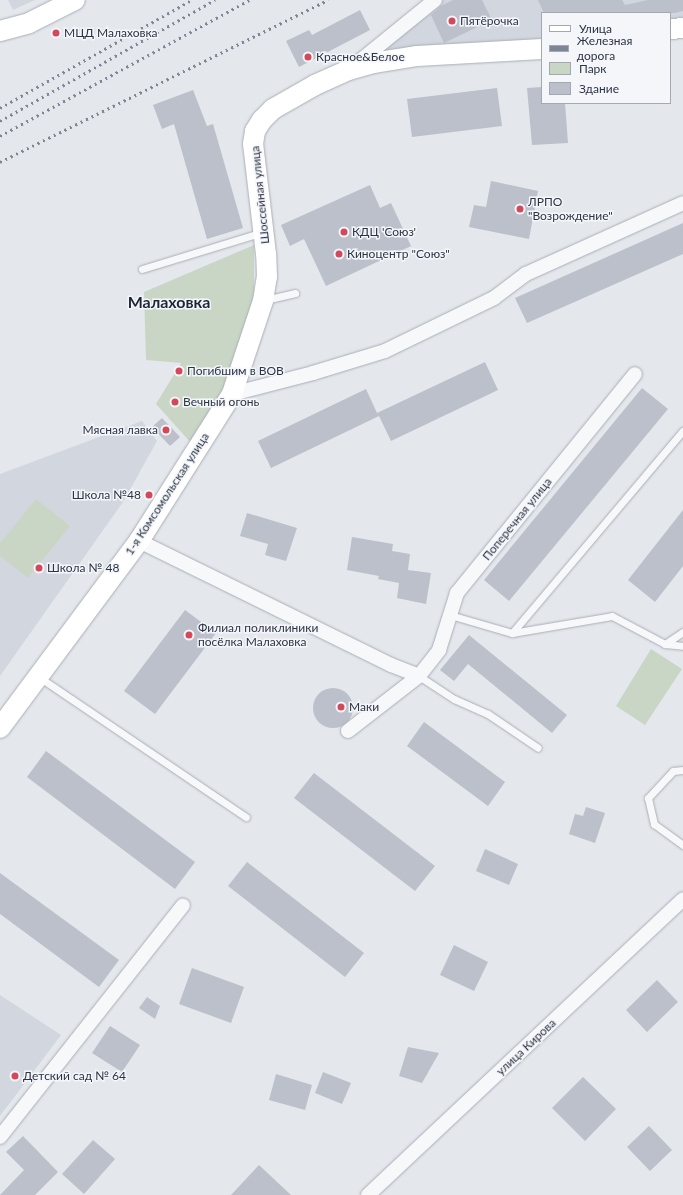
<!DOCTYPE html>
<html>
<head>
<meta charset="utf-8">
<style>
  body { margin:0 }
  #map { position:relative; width:683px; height:1195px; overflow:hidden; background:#e4e7ec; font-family:Lato,sans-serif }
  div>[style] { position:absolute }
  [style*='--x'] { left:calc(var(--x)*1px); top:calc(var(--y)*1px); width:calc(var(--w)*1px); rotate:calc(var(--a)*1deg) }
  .built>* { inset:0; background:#d2d6de }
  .green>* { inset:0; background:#c9d6c5 }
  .building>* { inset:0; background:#bbc0ca }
  .round { border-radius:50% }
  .roads { filter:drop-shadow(0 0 1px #a9aeb7) drop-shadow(0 0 1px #a9aeb7) }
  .service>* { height:7px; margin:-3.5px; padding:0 3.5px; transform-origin:3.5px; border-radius:3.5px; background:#f7f8fa }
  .minor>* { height:14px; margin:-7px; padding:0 7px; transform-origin:7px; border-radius:7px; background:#f7f8fa }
  .secondary>* { height:20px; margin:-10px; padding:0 10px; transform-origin:10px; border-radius:10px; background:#fff }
  .rail>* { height:3px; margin-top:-1.5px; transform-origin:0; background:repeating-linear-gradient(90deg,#7d8696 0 2px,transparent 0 6px) }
  .dots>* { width:11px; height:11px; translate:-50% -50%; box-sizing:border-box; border:2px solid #f4f6f9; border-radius:50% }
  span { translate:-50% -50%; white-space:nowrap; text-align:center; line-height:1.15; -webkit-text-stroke:3px #f4f6f9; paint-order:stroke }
  .poi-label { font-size:12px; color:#2b3445 }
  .left { translate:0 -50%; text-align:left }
  .right { translate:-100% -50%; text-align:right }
  .street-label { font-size:12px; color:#2b3445 }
  .district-label { font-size:16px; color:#1d2536; font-weight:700 }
  .legend { position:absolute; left:541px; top:12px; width:130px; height:92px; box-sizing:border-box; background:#f4f6f9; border:1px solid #a4a8b1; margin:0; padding:5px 7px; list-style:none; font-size:12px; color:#2b3445 }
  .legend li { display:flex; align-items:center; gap:8px; height:20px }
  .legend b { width:20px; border:1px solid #a4a8b1 }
</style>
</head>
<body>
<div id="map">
  <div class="built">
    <i style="clip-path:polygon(8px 0,35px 0,13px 10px)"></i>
    <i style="clip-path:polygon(440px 0,683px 0,683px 22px,670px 23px,670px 13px,542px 13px,542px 41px,377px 51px)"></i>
    <i style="clip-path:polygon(142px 421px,157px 441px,123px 502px,0 676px,0 474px)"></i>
    <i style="clip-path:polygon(0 995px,61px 1035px,0 1116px)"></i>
  </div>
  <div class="green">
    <i style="clip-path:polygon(254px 245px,254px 295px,226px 388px,192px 444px,156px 404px,181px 363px,146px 360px,144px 292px)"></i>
    <i style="clip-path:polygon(36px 499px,70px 526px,28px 578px,0 556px,0 543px)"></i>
    <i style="clip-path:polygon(651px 649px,682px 669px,645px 725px,616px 706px)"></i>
  </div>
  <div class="building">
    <i style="clip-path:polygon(453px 0,482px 0,492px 20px,444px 43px,431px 15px,441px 6px)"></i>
    <i style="clip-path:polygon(538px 0,622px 0,625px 5px,648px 0,683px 0,683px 11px,675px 13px,544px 13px)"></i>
    <i style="clip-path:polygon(360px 10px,370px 30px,299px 67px,286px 41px,309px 30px,312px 35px)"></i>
    <i style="clip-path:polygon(542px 87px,542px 103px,565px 103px,568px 143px,532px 145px,527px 88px)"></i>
    <i style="clip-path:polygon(497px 88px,502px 126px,412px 137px,407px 99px)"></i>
    <i style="clip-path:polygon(193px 90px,207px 126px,213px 124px,243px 228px,207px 239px,174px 124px,162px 129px,153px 105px)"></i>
    <i style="clip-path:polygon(491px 181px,538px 191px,529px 239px,469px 227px,474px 205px,486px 207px)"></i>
    <i style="clip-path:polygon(370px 185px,380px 208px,391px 203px,411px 246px,326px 286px,304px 239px,290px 246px,281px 225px)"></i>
    <i style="clip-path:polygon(683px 223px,683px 254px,527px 323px,515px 298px)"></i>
    <i style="clip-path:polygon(485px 362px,498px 390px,391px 441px,379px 416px,271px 468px,258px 441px,366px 389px,377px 413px)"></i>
    <i style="clip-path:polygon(642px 388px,668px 409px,509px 601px,484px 580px)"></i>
    <i style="clip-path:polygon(162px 418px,180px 437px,170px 446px,152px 427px)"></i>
    <i style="clip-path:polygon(683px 510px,683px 566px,655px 602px,628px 580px)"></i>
    <i style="clip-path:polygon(247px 513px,297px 528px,286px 561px,265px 555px,268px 544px,240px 536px)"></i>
    <i style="clip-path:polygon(352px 537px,393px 544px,392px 551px,410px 554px,408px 570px,431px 573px,426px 604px,397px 598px,399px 583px,378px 579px,379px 576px,347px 570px)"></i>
    <i style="clip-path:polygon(185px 610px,216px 633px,155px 714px,124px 691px)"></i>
    <i style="clip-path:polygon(469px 635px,567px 715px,552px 733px,468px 664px,454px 681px,440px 670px)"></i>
    <i class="round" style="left:313px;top:688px;width:40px;height:40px"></i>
    <i style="clip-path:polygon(424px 722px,505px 782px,488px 806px,407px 746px)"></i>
    <i style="clip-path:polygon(46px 751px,195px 862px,175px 889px,27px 777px)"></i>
    <i style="clip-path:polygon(314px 773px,435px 866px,415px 891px,294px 798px)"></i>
    <i style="clip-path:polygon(586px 807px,605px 813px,595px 843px,569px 834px,575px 814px,583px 816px)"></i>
    <i style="clip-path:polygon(485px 849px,518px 864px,509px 885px,476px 871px)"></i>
    <i style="clip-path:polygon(247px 862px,364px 953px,345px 977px,228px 886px)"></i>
    <i style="clip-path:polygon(0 873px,119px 960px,99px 987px,0 914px)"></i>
    <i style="clip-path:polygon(454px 945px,488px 962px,474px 991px,440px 975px)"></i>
    <i style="clip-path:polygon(192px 968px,244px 987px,231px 1023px,179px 1004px)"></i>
    <i style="clip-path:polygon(657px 980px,678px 1002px,647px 1032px,626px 1010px)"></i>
    <i style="clip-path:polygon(147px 997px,160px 1006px,155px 1019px,139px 1008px)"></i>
    <i style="clip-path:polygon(110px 1026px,140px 1045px,122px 1072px,92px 1053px)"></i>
    <i style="clip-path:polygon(408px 1047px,439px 1053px,422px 1083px,399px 1076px)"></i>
    <i style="clip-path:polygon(323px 1072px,351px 1083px,342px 1104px,315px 1093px)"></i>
    <i style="clip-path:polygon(276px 1074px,312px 1085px,305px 1110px,269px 1100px)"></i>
    <i style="clip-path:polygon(583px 1077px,616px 1109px,585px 1141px,552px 1108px)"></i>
    <i style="clip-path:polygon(649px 1126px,672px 1150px,650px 1171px,627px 1147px)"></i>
    <i style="clip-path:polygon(23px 1136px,58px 1172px,35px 1195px,0 1195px,24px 1170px,6px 1152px)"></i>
    <i style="clip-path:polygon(93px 1140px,115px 1159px,84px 1194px,62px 1174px)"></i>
    <i style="clip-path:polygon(259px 1165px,291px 1195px,231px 1195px)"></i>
  </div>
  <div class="roads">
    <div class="service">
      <i style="--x:142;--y:269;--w:127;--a:-17"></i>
      <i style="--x:265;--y:300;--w:31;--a:-13"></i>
      <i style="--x:450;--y:615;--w:65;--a:16.2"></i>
      <i style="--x:512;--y:633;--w:265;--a:-49.8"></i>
      <i style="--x:512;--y:633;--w:101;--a:-9.6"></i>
      <i style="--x:612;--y:616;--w:60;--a:27.8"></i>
      <i style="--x:665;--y:644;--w:22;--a:-34"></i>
      <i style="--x:665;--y:644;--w:18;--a:6"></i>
      <i style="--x:419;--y:676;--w:42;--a:33.3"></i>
      <i style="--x:454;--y:699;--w:37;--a:24"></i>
      <i style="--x:488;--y:714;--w:60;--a:34.2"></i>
      <i style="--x:39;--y:677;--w:250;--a:34.1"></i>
      <i style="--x:683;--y:770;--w:10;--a:174"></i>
      <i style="--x:673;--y:771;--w:37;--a:133"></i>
      <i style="--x:648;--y:798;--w:27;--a:77"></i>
      <i style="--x:654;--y:824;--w:36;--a:36"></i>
    </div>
    <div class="minor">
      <i style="--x:355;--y:65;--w:103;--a:-39.1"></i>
      <i style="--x:232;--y:394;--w:84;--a:-14.5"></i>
      <i style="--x:313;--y:373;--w:75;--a:-17"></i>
      <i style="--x:385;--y:351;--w:121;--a:-25.9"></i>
      <i style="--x:494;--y:298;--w:40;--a:-37"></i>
      <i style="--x:526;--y:274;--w:172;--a:-24.3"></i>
      <i style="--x:139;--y:541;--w:281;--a:26.2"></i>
      <i style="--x:391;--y:665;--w:30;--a:21"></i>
      <i style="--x:348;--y:731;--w:90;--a:-37.8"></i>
      <i style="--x:419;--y:676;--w:33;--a:-52"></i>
      <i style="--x:439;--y:650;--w:60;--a:-72.5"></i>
      <i style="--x:457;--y:593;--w:282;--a:-50.9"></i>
      <i style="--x:0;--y:1137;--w:295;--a:-51.7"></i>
      <i style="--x:368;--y:1195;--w:432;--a:-43.2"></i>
    </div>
    <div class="secondary">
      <i style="--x:670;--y:29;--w:13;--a:-4"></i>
      <i style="--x:0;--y:31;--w:30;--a:-15"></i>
      <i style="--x:29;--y:23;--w:51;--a:-26.6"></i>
      <i style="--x:0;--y:728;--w:233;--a:-53.4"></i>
      <i style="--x:139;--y:541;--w:174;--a:-57.7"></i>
      <i style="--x:232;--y:394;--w:98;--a:-71.6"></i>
      <i style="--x:263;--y:301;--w:24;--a:-81"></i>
      <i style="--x:267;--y:277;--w:23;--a:-92"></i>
      <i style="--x:266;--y:254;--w:111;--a:-96.7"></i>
      <i style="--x:253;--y:144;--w:13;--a:-81"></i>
      <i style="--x:255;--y:131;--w:13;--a:-58"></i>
      <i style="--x:262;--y:120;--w:16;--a:-45"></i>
      <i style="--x:273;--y:109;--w:48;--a:-29.7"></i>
      <i style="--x:315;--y:85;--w:37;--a:-24"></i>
      <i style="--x:349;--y:70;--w:25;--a:-16"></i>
      <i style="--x:373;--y:63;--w:45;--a:-9"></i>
      <i style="--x:417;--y:56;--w:125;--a:-3.2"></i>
    </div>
  </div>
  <div class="rail">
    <i style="--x:0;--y:108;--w:220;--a:-29.4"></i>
    <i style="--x:0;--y:121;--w:247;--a:-29.4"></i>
    <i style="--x:0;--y:136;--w:284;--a:-28.6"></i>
    <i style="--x:0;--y:162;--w:366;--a:-26.3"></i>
  </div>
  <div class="dots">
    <i style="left:452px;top:21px;background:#d1495b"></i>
    <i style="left:56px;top:33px;background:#d1495b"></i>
    <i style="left:308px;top:57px;background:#d1495b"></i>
    <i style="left:520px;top:209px;background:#d1495b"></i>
    <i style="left:344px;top:232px;background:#d1495b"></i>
    <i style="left:339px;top:254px;background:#d1495b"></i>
    <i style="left:179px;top:371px;background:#d1495b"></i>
    <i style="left:175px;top:402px;background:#d1495b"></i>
    <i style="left:166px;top:430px;background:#d1495b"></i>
    <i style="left:149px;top:495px;background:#d1495b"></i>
    <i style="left:39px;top:568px;background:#d1495b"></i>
    <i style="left:189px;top:635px;background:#d1495b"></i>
    <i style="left:341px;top:707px;background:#d1495b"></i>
    <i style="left:15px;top:1076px;background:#d1495b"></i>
  </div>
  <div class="poi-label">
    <span class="left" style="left:460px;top:21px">Пятёрочка</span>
    <span class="left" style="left:64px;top:33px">МЦД Малаховка</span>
    <span class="left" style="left:316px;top:57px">Красное&amp;Белое</span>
    <span class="left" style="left:528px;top:209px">ЛРПО<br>"Возрождение"</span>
    <span class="left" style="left:352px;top:232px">КДЦ 'Союз'</span>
    <span class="left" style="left:347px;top:254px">Киноцентр "Союз"</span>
    <span class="left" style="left:187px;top:371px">Погибшим в ВОВ</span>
    <span class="left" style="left:183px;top:402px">Вечный огонь</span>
    <span class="right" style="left:158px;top:430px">Мясная лавка</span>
    <span class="right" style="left:141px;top:495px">Школа №48</span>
    <span class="left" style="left:47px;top:568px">Школа № 48</span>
    <span class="left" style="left:198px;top:635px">Филиал поликлиники<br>посёлка Малаховка</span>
    <span class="left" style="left:349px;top:707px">Маки</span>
    <span class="left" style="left:23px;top:1076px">Детский сад № 64</span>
  </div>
  <div class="street-label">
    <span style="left:260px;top:195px;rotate:-96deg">Шоссейная улица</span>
    <span style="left:167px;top:494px;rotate:-57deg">1-я Комсомольская улица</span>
    <span style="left:517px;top:519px;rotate:-51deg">Поперечная улица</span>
    <span style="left:526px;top:1047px;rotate:-43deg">улица Кирова</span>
  </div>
  <div class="district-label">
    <span style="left:169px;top:302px">Малаховка</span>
  </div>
  <ul class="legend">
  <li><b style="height:5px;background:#fff"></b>Улица</li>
  <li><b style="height:5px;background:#7d8696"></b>Железная дорога</li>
  <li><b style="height:11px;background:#c9d6c5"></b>Парк</li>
  <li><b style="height:11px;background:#bbc0ca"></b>Здание</li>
  </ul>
</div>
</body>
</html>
